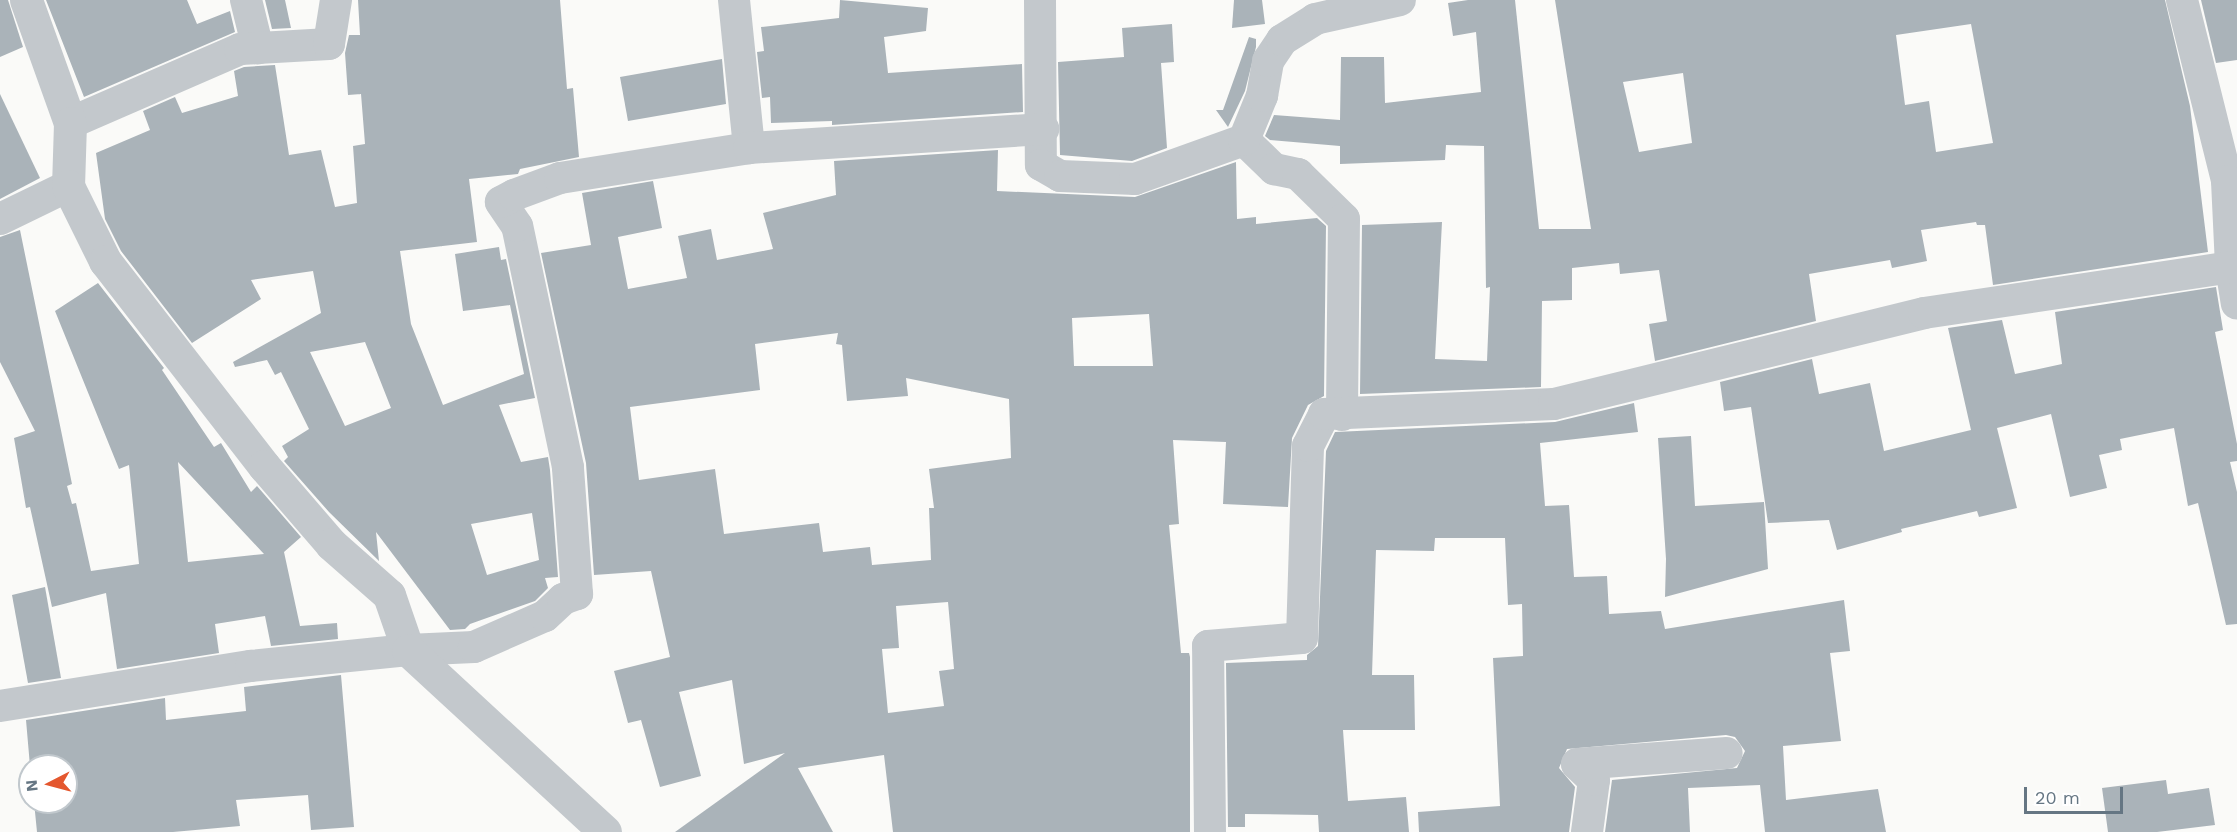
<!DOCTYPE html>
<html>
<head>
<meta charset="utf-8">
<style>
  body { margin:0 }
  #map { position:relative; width:2237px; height:832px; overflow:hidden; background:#fafaf8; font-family:"Work Sans",sans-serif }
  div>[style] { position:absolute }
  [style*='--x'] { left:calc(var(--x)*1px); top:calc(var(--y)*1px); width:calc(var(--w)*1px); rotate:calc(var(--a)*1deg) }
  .building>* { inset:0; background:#aab3b9 }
  .minor>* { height:32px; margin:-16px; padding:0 16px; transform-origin:16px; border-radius:16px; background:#c3c8cc }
  .tertiary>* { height:33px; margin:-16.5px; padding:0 16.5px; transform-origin:16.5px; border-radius:16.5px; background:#c3c8cc }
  span { translate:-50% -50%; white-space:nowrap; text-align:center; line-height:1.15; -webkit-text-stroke:6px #fff; paint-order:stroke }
  .north { position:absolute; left:18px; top:754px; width:60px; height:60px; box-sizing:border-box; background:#fff; border:2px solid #c1c8cd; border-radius:50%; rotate:264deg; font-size:16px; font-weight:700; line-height:24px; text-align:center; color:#657683 }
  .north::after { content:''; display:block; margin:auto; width:21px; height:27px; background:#e4572e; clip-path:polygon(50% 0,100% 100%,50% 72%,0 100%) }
  .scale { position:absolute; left:2024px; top:787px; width:99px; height:27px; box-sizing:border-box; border:3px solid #657683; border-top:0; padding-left:8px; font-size:18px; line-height:21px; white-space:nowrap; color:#657683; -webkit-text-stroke:4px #fff; paint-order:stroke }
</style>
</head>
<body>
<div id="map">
  <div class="building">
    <i style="clip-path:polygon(0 0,8px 0,23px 47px,0 57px)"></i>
    <i style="clip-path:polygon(46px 0,187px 0,197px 24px,230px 11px,235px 32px,84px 97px)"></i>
    <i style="clip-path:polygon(265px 0,285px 0,291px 28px,272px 29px)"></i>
    <i style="clip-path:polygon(evenodd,358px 0,560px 0,567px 89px,573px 88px,579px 157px,520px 169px,518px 174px,469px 179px,477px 242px,400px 251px,411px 324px,443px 405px,524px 374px,510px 305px,463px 311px,455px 254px,499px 247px,501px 260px,506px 259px,535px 398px,499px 405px,521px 462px,548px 457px,550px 470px,558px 577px,545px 578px,548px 588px,535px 601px,470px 624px,465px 629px,450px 630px,376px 532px,379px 561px,329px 512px,284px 461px,288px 457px,282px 446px,309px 429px,281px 372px,275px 375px,267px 360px,235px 367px,233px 362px,321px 313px,313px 271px,251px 280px,261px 299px,192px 343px,121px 251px,105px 219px,96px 153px,150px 130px,143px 111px,175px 97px,182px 113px,238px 96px,234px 71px,244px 67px,275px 65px,289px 155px,321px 150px,335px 207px,357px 203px,353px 146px,365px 144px,361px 94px,348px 95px,345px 53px,349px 35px,360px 35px,358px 0,365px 342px,391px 408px,345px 426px,310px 352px,365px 342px,358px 0,532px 513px,539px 560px,487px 575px,471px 524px,532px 513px)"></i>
    <i style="clip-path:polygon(840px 0,928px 8px,926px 31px,884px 37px,888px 73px,1022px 64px,1023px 112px,832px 125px,832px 121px,771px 123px,770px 97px,762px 98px,757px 52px,764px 51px,761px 27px,839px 18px)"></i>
    <i style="clip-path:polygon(1234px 0,1262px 0,1265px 24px,1232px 28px)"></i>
    <i style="clip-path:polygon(evenodd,1468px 0,1515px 0,1539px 229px,1591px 229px,1555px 0,2165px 0,2190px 106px,2208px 252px,1993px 285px,1985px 225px,1977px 225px,1976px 222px,1921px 230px,1927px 261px,1892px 268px,1890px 260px,1809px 274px,1816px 321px,1655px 361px,1649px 324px,1667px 321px,1659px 270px,1620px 274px,1619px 263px,1572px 268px,1572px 300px,1542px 301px,1541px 387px,1360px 394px,1362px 225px,1442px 222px,1435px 359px,1487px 361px,1490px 287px,1486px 288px,1484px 146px,1446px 145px,1445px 160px,1340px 164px,1340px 146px,1270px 140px,1265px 136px,1274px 115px,1340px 120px,1341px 57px,1384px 57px,1385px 103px,1481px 92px,1476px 32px,1453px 36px,1448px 3px,1468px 0,1971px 24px,1993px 143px,1936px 152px,1929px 101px,1905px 105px,1896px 35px,1971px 24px,1468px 0,1683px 73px,1692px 143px,1639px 152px,1623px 82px,1683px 73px)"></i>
    <i style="clip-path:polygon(2201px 0,2237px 0,2237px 60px,2216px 63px)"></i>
    <i style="clip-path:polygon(1172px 24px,1174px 62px,1161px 63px,1167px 148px,1132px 161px,1060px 155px,1058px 62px,1124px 57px,1122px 28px)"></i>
    <i style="clip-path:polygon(1249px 37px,1256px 39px,1256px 47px,1245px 91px,1228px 127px,1216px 110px,1223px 110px)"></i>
    <i style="clip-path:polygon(722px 59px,726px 104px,628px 121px,620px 77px)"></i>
    <i style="clip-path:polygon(0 94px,40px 178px,0 199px)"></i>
    <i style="clip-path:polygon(evenodd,998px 150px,997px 191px,1135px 197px,1236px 162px,1237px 219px,1256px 217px,1256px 224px,1317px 218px,1326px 226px,1324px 396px,1308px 405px,1292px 438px,1288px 507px,1223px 504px,1226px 442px,1173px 440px,1179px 524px,1169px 525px,1181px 653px,1189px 653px,1190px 657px,1190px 832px,893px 832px,884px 755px,798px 768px,833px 832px,675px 832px,785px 753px,744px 764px,732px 680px,679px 692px,701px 776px,660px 787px,641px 720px,628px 723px,614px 671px,670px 657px,651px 571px,594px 575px,586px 463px,541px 253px,591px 245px,582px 193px,653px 181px,662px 228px,618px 237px,628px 289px,687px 278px,678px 236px,711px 229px,717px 260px,773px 249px,763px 213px,836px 195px,834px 161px,998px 150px,1149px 314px,1153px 366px,1074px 366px,1072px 318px,1149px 314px,998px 150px,838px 333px,836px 344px,842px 345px,847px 401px,908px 396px,906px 378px,1009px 399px,1011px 458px,929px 469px,934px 508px,929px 508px,931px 560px,872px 565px,870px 547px,823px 552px,819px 523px,724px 534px,715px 469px,639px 480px,630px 407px,760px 390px,755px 344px,838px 333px,998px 150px,948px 602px,954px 669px,939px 671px,944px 706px,888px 713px,882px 649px,899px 648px,896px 606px,948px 602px)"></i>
    <i style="clip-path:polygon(evenodd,20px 230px,72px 484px,67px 486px,72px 504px,76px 503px,91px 571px,139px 564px,129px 465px,119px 469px,55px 311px,98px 283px,164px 368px,162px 370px,214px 447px,221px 443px,251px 492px,257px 486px,301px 537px,284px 552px,300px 626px,337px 623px,338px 639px,271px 646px,265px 616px,215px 624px,219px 653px,117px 669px,106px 593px,52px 607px,30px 507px,26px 508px,14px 438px,35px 431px,0 362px,0 237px,20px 230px,178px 462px,264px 554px,188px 562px,178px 462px)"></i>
    <i style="clip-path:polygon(2216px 287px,2223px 330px,2215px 332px,2237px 444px,2237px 461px,2230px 462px,2237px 492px,2237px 624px,2226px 625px,2198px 503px,2188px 506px,2174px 428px,2120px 439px,2122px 450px,2099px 455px,2107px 488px,2070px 497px,2051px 414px,1997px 428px,2017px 508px,1979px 517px,1977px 511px,1901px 529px,1902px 532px,1837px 550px,1829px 520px,1768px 523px,1751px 407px,1724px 411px,1720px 382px,1812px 359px,1819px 394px,1870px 383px,1884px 451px,1971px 430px,1948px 328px,2002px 320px,2015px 374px,2062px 364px,2055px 312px)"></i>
    <i style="clip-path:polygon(1634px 403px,1638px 432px,1540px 443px,1545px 506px,1569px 505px,1574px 577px,1607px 576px,1609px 614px,1661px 611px,1665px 629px,1844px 600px,1850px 651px,1830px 653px,1841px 741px,1783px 746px,1786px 800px,1878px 789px,1886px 832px,1765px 832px,1760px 785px,1688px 788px,1690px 832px,1605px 832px,1612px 780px,1737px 768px,1745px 751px,1735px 737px,1726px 735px,1567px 749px,1559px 768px,1575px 787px,1569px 832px,1419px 832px,1418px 812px,1500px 806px,1493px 658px,1523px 656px,1522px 604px,1508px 605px,1505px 538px,1435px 538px,1434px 551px,1376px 550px,1372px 675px,1414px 675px,1415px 730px,1343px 730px,1348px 801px,1406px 797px,1409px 832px,1319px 832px,1318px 815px,1245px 814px,1245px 827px,1228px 827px,1226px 663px,1307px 660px,1307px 655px,1318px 646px,1326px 451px,1335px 432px,1555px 422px)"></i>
    <i style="clip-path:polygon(1691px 436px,1695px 506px,1764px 502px,1768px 569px,1665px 597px,1666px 559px,1658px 438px)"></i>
    <i style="clip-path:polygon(45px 587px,61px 678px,28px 683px,12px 595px)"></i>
    <i style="clip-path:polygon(341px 675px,354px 827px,311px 830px,308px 795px,236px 800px,240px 826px,173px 832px,37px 832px,34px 802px,66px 802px,66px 766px,30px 766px,26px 720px,165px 698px,166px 720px,246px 711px,244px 687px)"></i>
    <i style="clip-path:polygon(2166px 780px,2168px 794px,2209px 788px,2215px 825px,2157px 832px,2108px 832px,2102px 788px)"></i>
  </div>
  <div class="minor">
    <i style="--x:246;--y:0;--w:50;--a:76.2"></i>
    <i style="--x:734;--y:0;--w:149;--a:84.2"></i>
    <i style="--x:1040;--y:0;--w:165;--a:89.7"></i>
    <i style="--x:1041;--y:165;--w:22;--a:30"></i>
    <i style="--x:1060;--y:176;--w:75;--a:2.3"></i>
    <i style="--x:1135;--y:179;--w:116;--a:-19.7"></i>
    <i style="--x:1244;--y:140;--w:42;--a:44"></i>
    <i style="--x:1274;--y:169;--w:25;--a:12"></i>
    <i style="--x:1298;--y:174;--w:64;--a:44.4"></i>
    <i style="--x:1344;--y:219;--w:196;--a:90.6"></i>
    <i style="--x:2182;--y:0;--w:187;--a:76"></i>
    <i style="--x:2227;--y:181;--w:86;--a:87.3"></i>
    <i style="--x:2231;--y:267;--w:37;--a:81"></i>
    <i style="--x:70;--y:123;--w:185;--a:-23.5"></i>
    <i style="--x:240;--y:49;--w:89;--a:-3.2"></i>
    <i style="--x:329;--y:44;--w:45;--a:-81"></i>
    <i style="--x:1244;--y:140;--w:48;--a:-67.8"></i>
    <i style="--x:1262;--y:96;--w:36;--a:-80"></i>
    <i style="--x:1268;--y:61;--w:25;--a:-56"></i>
    <i style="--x:1282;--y:40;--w:39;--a:-32"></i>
    <i style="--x:1315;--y:19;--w:87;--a:-12.6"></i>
    <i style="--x:0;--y:219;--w:76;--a:-25.9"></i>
    <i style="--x:0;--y:706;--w:254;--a:-9.1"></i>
    <i style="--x:251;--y:666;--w:158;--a:-5.8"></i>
    <i style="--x:408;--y:650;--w:66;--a:-2.6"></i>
    <i style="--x:474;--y:647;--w:77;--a:-23.6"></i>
    <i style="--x:545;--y:616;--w:25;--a:-43"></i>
    <i style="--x:563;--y:599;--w:15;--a:-20"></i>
    <i style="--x:577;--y:594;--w:127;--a:-94.1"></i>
    <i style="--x:568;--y:467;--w:246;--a:-101.9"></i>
    <i style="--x:517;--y:226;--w:29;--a:-124"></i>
    <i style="--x:501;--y:202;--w:15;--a:-28"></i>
    <i style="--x:514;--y:195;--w:49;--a:-20.3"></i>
    <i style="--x:560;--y:178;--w:191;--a:-9"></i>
    <i style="--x:749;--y:148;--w:295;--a:-3.7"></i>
    <i style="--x:1210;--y:832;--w:186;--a:-90.6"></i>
    <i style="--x:1208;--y:646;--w:94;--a:-4.9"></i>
    <i style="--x:1302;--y:638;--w:192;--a:-88.2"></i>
    <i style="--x:1308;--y:446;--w:36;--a:-63"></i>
    <i style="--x:1324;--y:414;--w:230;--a:-2.5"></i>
    <i style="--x:1554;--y:404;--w:381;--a:-13.8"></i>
    <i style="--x:1924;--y:313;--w:310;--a:-8.5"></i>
    <i style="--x:1587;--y:832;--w:52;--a:-82.3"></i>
    <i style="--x:1594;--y:780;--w:23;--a:-137"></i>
    <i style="--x:1577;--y:764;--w:150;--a:-4.2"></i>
  </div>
  <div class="tertiary">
    <i style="--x:26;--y:0;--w:131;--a:70.3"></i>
    <i style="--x:70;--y:123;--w:63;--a:91.8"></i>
    <i style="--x:68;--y:186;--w:84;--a:63.7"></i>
    <i style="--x:105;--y:261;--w:259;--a:52.2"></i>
    <i style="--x:264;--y:466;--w:103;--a:49.3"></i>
    <i style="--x:331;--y:544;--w:77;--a:41.3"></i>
    <i style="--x:389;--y:595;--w:58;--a:70.9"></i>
    <i style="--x:408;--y:650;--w:268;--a:42.7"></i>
  </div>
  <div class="north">N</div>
  <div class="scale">20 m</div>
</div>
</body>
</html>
